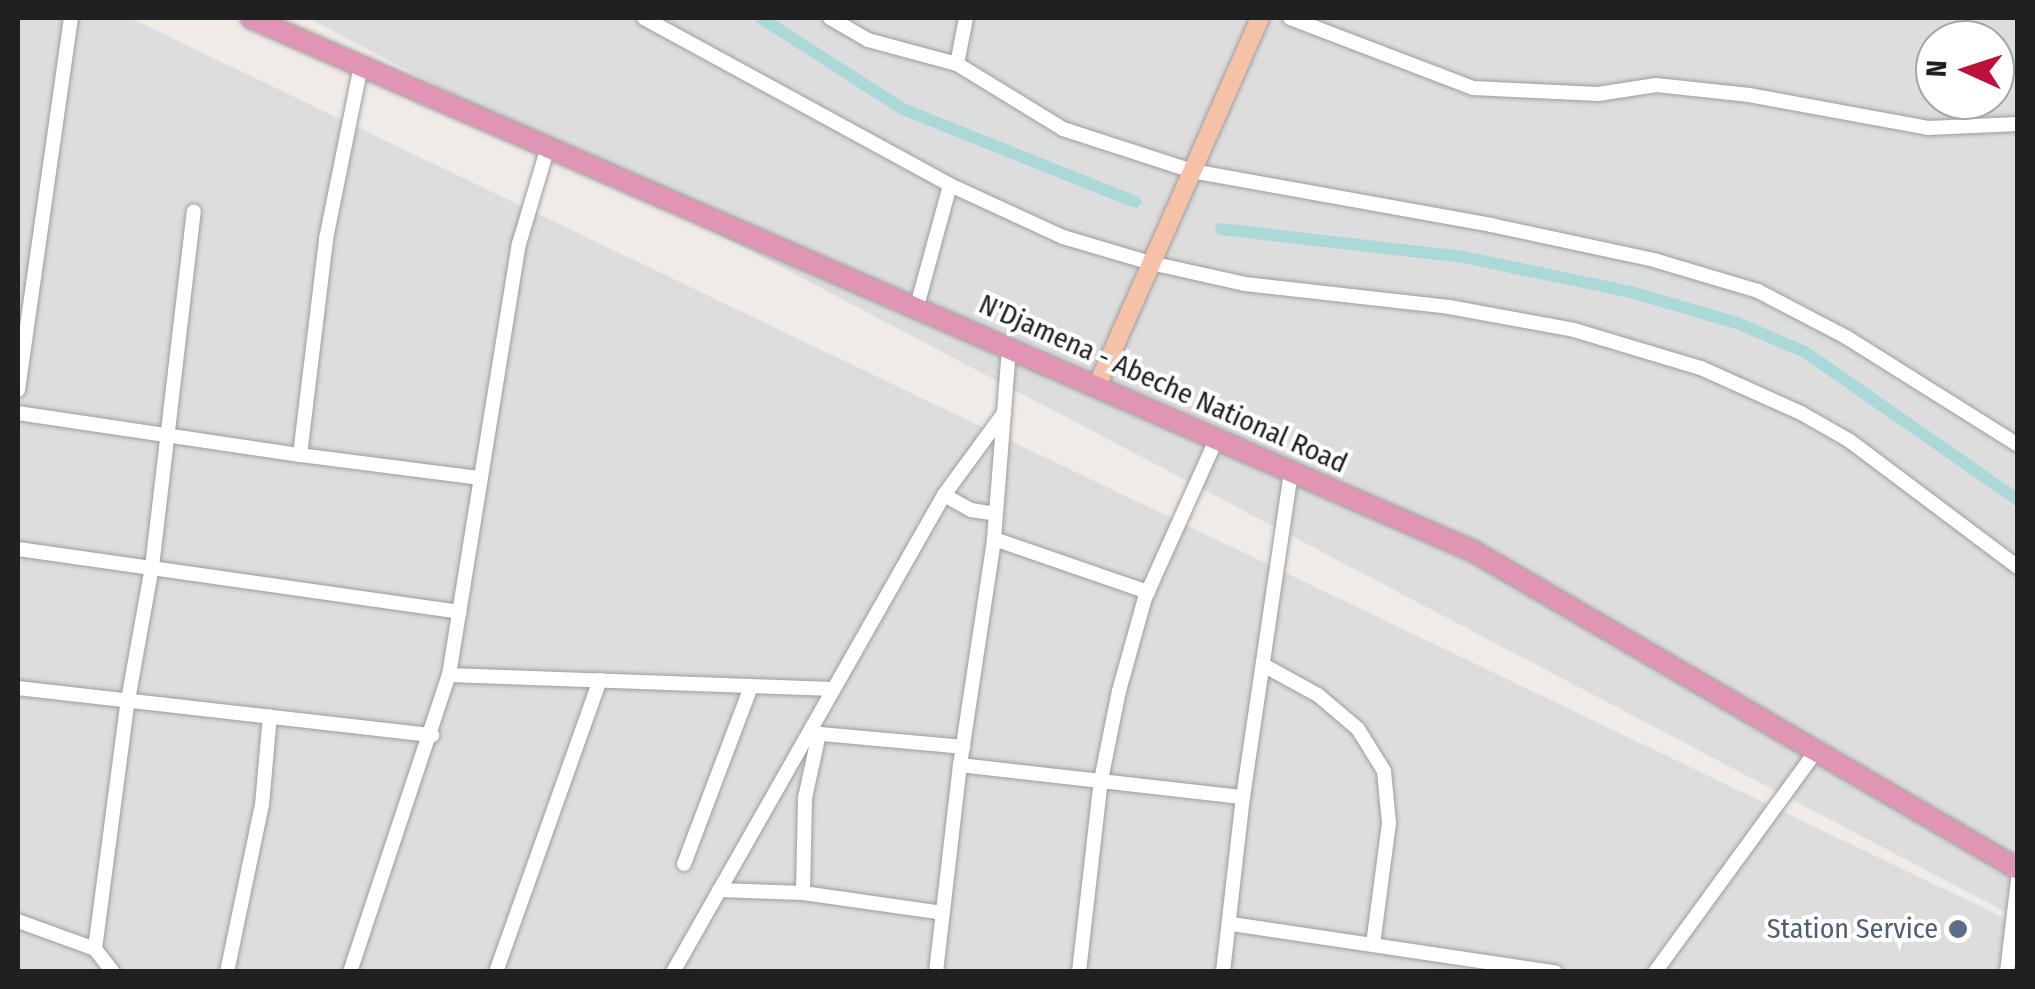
<!DOCTYPE html>
<html>
<head>
<meta charset="utf-8">
<style>
  body { margin:0 }
  #map { position:relative; width:2035px; height:989px; overflow:hidden; background:#f0ebe7; font-family:"Fira Sans Condensed",sans-serif }
  div>[style] { position:absolute }
  [style*='--x'] { left:calc(var(--x)*1px); top:calc(var(--y)*1px); width:calc(var(--w)*1px); rotate:calc(var(--a)*1deg) }
  .residential>* { inset:0; background:#dedddd }
  .canal>* { height:12px; margin:-6px; padding:0 6px; transform-origin:6px; border-radius:6px; background:#abd9d9 }
  .roads { filter:drop-shadow(0 0 2px #9d9d9d) drop-shadow(0 0 2px #9d9d9d) }
  .minor>* { height:14px; margin:-7px; padding:0 7px; transform-origin:7px; border-radius:7px; background:#fff }
  .major>* { height:18px; margin:-9px; padding:0 9px; transform-origin:9px; border-radius:9px; background:#f5c1a7 }
  .highway>* { height:20px; margin:-10px; padding:0 10px; transform-origin:10px; border-radius:10px; background:#e095b5 }
  .dots>* { width:28px; height:28px; translate:-50% -50%; box-sizing:border-box; border:5px solid #fff; border-radius:50% }
  span { translate:-50% -50%; white-space:nowrap; text-align:center; line-height:1.15; -webkit-text-stroke:8px #fff; paint-order:stroke }
  .street-label { font-size:28px; color:#202020 }
  .service-label { font-size:28px; color:#4e5e75 }
  .right { translate:-100% -50%; text-align:right }
  .frame { position:absolute; inset:0; border:20px solid #202020; pointer-events:none }
  .north { position:absolute; left:1915px; top:20px; width:100px; height:100px; box-sizing:border-box; background:#fff; border:2px solid #a6a6a6; border-radius:50%; rotate:273deg; font-size:28px; font-weight:700; line-height:40px; text-align:center; color:#202020 }
  .north::after { content:''; display:block; margin:auto; width:35px; height:45px; background:#bf1039; clip-path:polygon(50% 0,100% 100%,50% 72%,0 100%) }
</style>
</head>
<body>
<div id="map">
  <div class="residential">
    <i style="clip-path:polygon(18px 18px,130px 18px,2017px 924px,2017px 971px,18px 971px)"></i>
    <i style="clip-path:polygon(evenodd,308px 18px,2017px 18px,2017px 918px,308px 18px,1935px 40px,1995px 40px,1995px 100px,1935px 100px,1935px 40px)"></i>
  </div>
  <div class="canal">
    <i style="--x:761;--y:18;--w:169;--a:32.7"></i>
    <i style="--x:903;--y:109;--w:250;--a:21.8"></i>
    <i style="--x:1221;--y:229;--w:244;--a:6.6"></i>
    <i style="--x:1463;--y:257;--w:172;--a:11.8"></i>
    <i style="--x:1631;--y:292;--w:110;--a:16.3"></i>
    <i style="--x:1737;--y:323;--w:74;--a:23.1"></i>
    <i style="--x:1805;--y:352;--w:259;--a:34.8"></i>
  </div>
  <div class="roads">
    <div class="minor">
      <i style="--x:644;--y:18;--w:349;--a:28.6"></i>
      <i style="--x:950;--y:185;--w:124;--a:24.7"></i>
      <i style="--x:1063;--y:237;--w:92;--a:16.5"></i>
      <i style="--x:1151;--y:263;--w:96;--a:12.6"></i>
      <i style="--x:1245;--y:284;--w:205;--a:6.4"></i>
      <i style="--x:1449;--y:307;--w:127;--a:10.4"></i>
      <i style="--x:1574;--y:330;--w:133;--a:16.7"></i>
      <i style="--x:1701;--y:368;--w:110;--a:24.2"></i>
      <i style="--x:1801;--y:413;--w:56;--a:29.7"></i>
      <i style="--x:1850;--y:441;--w:210;--a:36.9"></i>
      <i style="--x:830;--y:18;--w:44;--a:30.1"></i>
      <i style="--x:868;--y:40;--w:92;--a:15.1"></i>
      <i style="--x:957;--y:64;--w:124;--a:31.5"></i>
      <i style="--x:1063;--y:129;--w:136;--a:18"></i>
      <i style="--x:1192;--y:171;--w:304;--a:10.2"></i>
      <i style="--x:1491;--y:225;--w:167;--a:12.1"></i>
      <i style="--x:1654;--y:260;--w:109;--a:16.6"></i>
      <i style="--x:1758;--y:291;--w:99;--a:27.6"></i>
      <i style="--x:1846;--y:337;--w:203;--a:32.1"></i>
      <i style="--x:1290;--y:18;--w:196;--a:20.9"></i>
      <i style="--x:1473;--y:88;--w:125;--a:2.7"></i>
      <i style="--x:1598;--y:94;--w:59;--a:-8.8"></i>
      <i style="--x:1656;--y:85;--w:94;--a:6.1"></i>
      <i style="--x:1749;--y:95;--w:182;--a:10.4"></i>
      <i style="--x:1928;--y:128;--w:90;--a:-2.5"></i>
      <i style="--x:957;--y:64;--w:47;--a:-78.9"></i>
      <i style="--x:917;--y:306;--w:125;--a:-74.7"></i>
      <i style="--x:18;--y:390;--w:376;--a:-81.9"></i>
      <i style="--x:18;--y:413;--w:285;--a:8.5"></i>
      <i style="--x:300;--y:455;--w:218;--a:-83.1"></i>
      <i style="--x:326;--y:239;--w:177;--a:-78.6"></i>
      <i style="--x:300;--y:455;--w:181;--a:7.3"></i>
      <i style="--x:944;--y:495;--w:31;--a:29"></i>
      <i style="--x:971;--y:510;--w:25;--a:9"></i>
      <i style="--x:994;--y:539;--w:163;--a:19"></i>
      <i style="--x:18;--y:549;--w:446;--a:8.1"></i>
      <i style="--x:1265;--y:666;--w:60;--a:28.7"></i>
      <i style="--x:1318;--y:695;--w:52;--a:40.4"></i>
      <i style="--x:1358;--y:729;--w:49;--a:58.2"></i>
      <i style="--x:1384;--y:771;--w:52;--a:84.5"></i>
      <i style="--x:1389;--y:823;--w:122;--a:97.5"></i>
      <i style="--x:449;--y:675;--w:384;--a:2.1"></i>
      <i style="--x:18;--y:688;--w:417;--a:6.5"></i>
      <i style="--x:810;--y:733;--w:154;--a:5.2"></i>
      <i style="--x:960;--y:765;--w:285;--a:6.5"></i>
      <i style="--x:684;--y:864;--w:189;--a:-69.3"></i>
      <i style="--x:719;--y:890;--w:84;--a:2"></i>
      <i style="--x:803;--y:893;--w:95;--a:-88.8"></i>
      <i style="--x:805;--y:798;--w:66;--a:-77.7"></i>
      <i style="--x:803;--y:893;--w:141;--a:8.1"></i>
      <i style="--x:18;--y:921;--w:82;--a:20"></i>
      <i style="--x:95;--y:949;--w:29;--a:52"></i>
      <i style="--x:1232;--y:924;--w:327;--a:8.5"></i>
      <i style="--x:95;--y:949;--w:251;--a:-82.5"></i>
      <i style="--x:128;--y:700;--w:135;--a:-79.8"></i>
      <i style="--x:152;--y:567;--w:358;--a:-83.3"></i>
      <i style="--x:227;--y:972;--w:171;--a:-78.2"></i>
      <i style="--x:262;--y:805;--w:89;--a:-84.9"></i>
      <i style="--x:350;--y:972;--w:313;--a:-71.6"></i>
      <i style="--x:449;--y:675;--w:437;--a:-80.8"></i>
      <i style="--x:519;--y:244;--w:101;--a:-73.4"></i>
      <i style="--x:496;--y:972;--w:310;--a:-70.4"></i>
      <i style="--x:673;--y:972;--w:549;--a:-60.4"></i>
      <i style="--x:944;--y:495;--w:102;--a:-53.8"></i>
      <i style="--x:936;--y:972;--w:208;--a:-83.4"></i>
      <i style="--x:960;--y:765;--w:229;--a:-81.4"></i>
      <i style="--x:994;--y:539;--w:191;--a:-85.5"></i>
      <i style="--x:1079;--y:972;--w:193;--a:-83.5"></i>
      <i style="--x:1101;--y:780;--w:91;--a:-78.6"></i>
      <i style="--x:1119;--y:691;--w:97;--a:-74.4"></i>
      <i style="--x:1145;--y:598;--w:175;--a:-65.8"></i>
      <i style="--x:1223;--y:972;--w:176;--a:-83.5"></i>
      <i style="--x:1243;--y:797;--w:331;--a:-81.6"></i>
      <i style="--x:1655;--y:972;--w:275;--a:-53.9"></i>
      <i style="--x:2007;--y:972;--w:93;--a:-83.2"></i>
    </div>
    <div class="major">
      <i style="--x:1097;--y:386;--w:402;--a:-66.1"></i>
    </div>
    <div class="highway">
      <i style="--x:251;--y:18;--w:1333;--a:23.57"></i>
      <i style="--x:1473;--y:551;--w:631;--a:30.26"></i>
    </div>
  </div>
  <div class="dots">
    <i style="left:1958px;top:929px;background:#5c6f8a"></i>
  </div>
  <div class="street-label">
    <span style="left:1163px;top:384px;rotate:24deg">N'Djamena - Abeche National Road</span>
  </div>
  <div class="service-label">
    <span class="right" style="left:1938px;top:929px">Station Service</span>
  </div>
  <div class="frame"></div>
  <div class="north">N</div>
</div>
</body>
</html>
